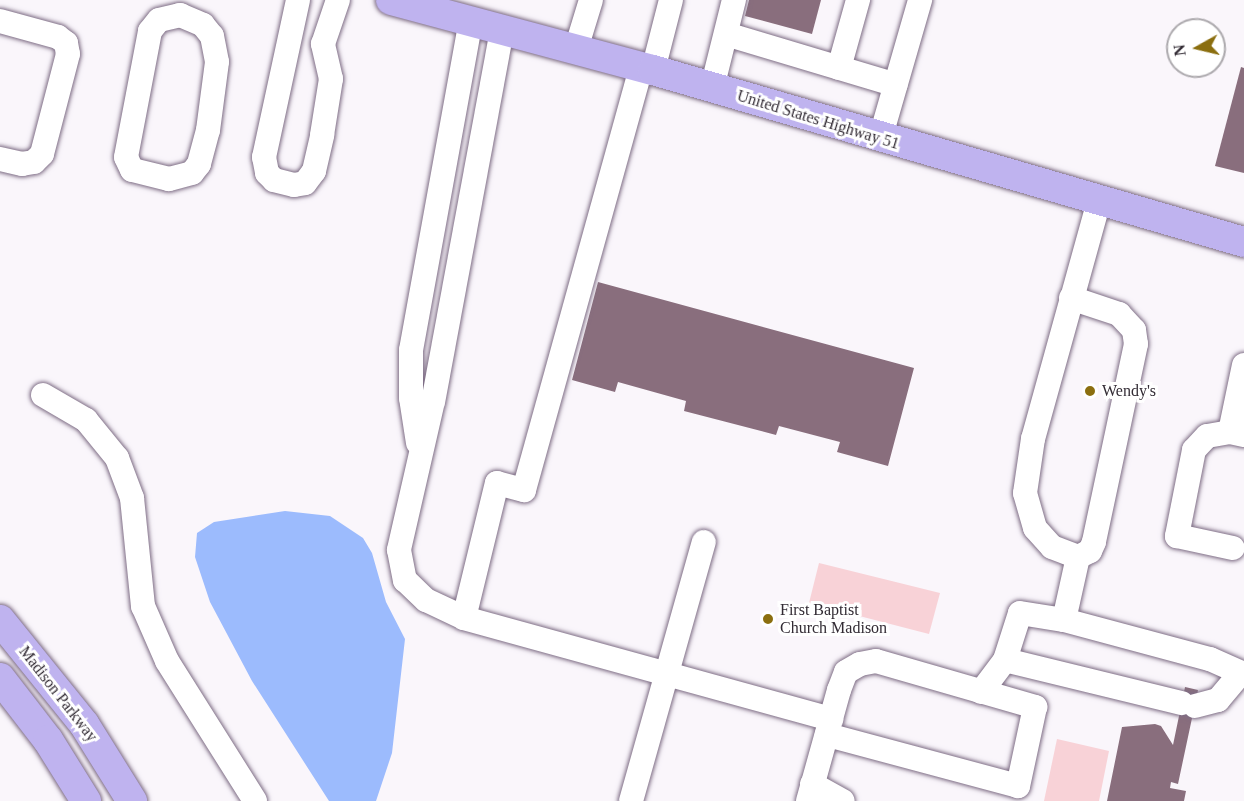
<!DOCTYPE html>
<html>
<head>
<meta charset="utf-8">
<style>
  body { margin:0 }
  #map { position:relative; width:1244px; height:801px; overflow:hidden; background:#faf6fb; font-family:"Times New Roman",serif }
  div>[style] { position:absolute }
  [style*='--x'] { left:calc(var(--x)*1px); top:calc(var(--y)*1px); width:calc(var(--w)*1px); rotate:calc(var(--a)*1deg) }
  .green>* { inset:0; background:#f8d2d7 }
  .water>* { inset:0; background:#9cbbfd }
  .building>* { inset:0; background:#896e7d }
  .roads { filter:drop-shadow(0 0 2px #7e6d85) drop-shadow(0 0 2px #7e6d85) }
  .minor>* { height:24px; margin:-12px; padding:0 12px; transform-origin:12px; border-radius:12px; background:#fff }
  .major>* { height:30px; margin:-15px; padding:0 15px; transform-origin:15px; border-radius:15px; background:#bfb3ef }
  .dots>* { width:16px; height:16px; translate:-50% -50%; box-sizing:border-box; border:3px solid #fff; border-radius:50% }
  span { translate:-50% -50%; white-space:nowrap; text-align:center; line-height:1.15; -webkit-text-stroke:6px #fff; paint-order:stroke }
  .street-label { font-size:16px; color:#322b34 }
  .poi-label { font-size:16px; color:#322b34 }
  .left { translate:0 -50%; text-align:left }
  .north { position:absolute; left:1166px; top:18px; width:60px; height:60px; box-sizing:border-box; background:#fff; border:2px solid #adaaae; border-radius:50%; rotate:262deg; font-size:16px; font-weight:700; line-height:24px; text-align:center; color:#322b34 }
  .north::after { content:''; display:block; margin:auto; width:21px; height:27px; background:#8b6e0f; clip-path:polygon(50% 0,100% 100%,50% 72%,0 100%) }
</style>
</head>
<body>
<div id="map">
  <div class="green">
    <i style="clip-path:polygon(819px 563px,940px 593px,929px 634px,809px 603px)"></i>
    <i style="clip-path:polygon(1057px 739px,1109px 751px,1099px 801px,1044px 801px)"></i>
  </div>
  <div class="water">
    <i style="clip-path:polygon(285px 511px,330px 516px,363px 538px,372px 553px,386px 602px,405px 639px,392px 753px,376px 801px,329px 801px,252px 681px,210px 602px,195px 557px,197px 533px,214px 522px)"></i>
  </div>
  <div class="building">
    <i style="clip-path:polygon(749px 0,821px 0,812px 34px,745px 16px)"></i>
    <i style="clip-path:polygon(1241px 67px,1244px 68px,1244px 173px,1215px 166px)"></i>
    <i style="clip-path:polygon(598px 282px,914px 368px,888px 466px,837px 452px,840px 442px,779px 426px,776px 435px,684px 411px,686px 401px,618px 382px,615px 392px,572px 380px)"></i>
    <i style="clip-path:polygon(1185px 687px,1198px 690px,1178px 784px,1171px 782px,1170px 788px,1186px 791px,1184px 801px,1107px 801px,1122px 727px,1155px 724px,1161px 726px,1173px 745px)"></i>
  </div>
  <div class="roads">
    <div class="minor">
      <i style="--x:298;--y:0;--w:161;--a:102.2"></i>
      <i style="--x:264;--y:157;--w:16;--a:79"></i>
      <i style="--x:267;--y:173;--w:10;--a:45"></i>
      <i style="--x:274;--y:180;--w:21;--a:14"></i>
      <i style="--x:294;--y:185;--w:11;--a:-10"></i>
      <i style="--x:305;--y:183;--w:15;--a:-53"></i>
      <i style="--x:314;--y:171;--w:37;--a:-77"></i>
      <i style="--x:322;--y:135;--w:57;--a:-80.9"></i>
      <i style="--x:331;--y:79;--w:36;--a:-103"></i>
      <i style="--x:323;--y:44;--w:46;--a:-71.2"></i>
      <i style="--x:180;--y:15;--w:25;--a:23"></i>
      <i style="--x:203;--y:25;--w:14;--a:51"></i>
      <i style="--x:212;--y:36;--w:26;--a:79"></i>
      <i style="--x:217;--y:62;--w:69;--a:97.5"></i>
      <i style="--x:208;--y:130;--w:35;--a:105"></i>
      <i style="--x:199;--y:164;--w:11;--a:128"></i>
      <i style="--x:192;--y:173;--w:24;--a:165"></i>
      <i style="--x:169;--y:179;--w:38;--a:-166"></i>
      <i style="--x:132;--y:170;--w:14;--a:-115"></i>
      <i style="--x:126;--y:157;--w:128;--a:-79.2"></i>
      <i style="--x:150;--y:31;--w:14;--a:-51"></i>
      <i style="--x:159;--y:20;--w:22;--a:-13"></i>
      <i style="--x:0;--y:21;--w:60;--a:15.4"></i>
      <i style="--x:58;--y:37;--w:10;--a:37"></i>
      <i style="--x:66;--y:43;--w:11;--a:80"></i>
      <i style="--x:68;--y:54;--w:103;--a:104.6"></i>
      <i style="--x:42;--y:154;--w:11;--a:135"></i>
      <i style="--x:34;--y:162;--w:12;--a:171"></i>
      <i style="--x:22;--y:164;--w:23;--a:-167"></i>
      <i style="--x:502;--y:30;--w:377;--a:100.5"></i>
      <i style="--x:433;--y:401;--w:153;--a:102.9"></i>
      <i style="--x:399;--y:550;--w:31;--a:79"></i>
      <i style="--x:405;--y:580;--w:29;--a:44"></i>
      <i style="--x:426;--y:600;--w:42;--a:25.3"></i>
      <i style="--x:464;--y:618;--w:381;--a:15.4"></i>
      <i style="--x:726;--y:34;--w:177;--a:16.7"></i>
      <i style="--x:576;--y:49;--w:51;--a:-73"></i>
      <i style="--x:839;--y:68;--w:71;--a:-74.4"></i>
      <i style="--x:653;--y:70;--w:72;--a:-75.6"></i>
      <i style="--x:712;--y:88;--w:91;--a:-76"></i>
      <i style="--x:880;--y:139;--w:145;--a:-73.9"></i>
      <i style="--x:1071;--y:298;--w:51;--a:18.4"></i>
      <i style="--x:1119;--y:314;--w:22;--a:47"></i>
      <i style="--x:1134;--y:330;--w:14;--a:82"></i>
      <i style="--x:1136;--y:344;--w:202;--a:102"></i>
      <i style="--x:1094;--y:542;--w:10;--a:114"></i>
      <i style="--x:1090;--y:551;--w:13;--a:153"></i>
      <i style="--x:1244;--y:365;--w:68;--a:101.8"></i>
      <i style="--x:1230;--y:432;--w:14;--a:12"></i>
      <i style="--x:43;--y:395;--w:50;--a:30.2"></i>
      <i style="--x:86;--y:420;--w:49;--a:50.8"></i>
      <i style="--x:117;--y:458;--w:43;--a:69.4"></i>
      <i style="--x:132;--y:498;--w:109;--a:84.2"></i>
      <i style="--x:143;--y:606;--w:60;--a:66.4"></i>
      <i style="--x:167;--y:661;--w:165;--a:57.8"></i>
      <i style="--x:1230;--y:432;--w:23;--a:170"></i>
      <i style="--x:1207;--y:436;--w:19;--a:133"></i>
      <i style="--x:1194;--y:450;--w:88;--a:101.2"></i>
      <i style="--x:1177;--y:536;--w:57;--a:12.1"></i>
      <i style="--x:418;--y:443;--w:46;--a:-98.8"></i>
      <i style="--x:411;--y:398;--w:48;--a:-90"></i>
      <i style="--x:411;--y:350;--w:334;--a:-79.7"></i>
      <i style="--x:464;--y:618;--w:139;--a:-76.3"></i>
      <i style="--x:497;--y:483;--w:28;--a:15"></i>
      <i style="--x:524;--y:490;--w:439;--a:-74.5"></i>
      <i style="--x:1064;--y:620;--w:65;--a:-77.5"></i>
      <i style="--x:1078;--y:557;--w:28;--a:-159"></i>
      <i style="--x:1052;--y:547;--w:25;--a:-132"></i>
      <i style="--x:1035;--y:528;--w:36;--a:-106"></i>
      <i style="--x:1025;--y:493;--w:55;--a:-81.6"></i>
      <i style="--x:1033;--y:439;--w:247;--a:-74.5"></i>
      <i style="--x:1005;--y:660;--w:182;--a:13.7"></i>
      <i style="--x:981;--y:692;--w:40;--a:-53"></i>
      <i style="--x:1005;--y:660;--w:49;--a:-72.3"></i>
      <i style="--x:1020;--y:613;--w:45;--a:9"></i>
      <i style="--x:1064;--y:620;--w:151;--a:15"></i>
      <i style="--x:1210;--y:659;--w:37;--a:24"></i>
      <i style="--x:1195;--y:706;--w:24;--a:-15"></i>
      <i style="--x:1218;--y:700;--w:35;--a:-50"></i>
      <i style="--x:812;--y:784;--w:35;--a:29"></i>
      <i style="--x:631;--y:801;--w:269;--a:-74.3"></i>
      <i style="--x:808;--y:801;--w:115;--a:-74.4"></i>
      <i style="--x:839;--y:690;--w:19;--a:-69"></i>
      <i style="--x:846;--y:672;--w:16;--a:-30"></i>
      <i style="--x:860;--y:664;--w:16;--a:-11"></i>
      <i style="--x:876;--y:661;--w:166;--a:16.1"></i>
      <i style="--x:1035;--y:707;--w:81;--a:102.1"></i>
      <i style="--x:1018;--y:786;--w:198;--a:-165"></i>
    </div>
    <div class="major">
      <i style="--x:391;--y:0;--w:271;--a:15"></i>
      <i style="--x:653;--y:70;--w:616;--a:16.23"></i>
      <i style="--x:0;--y:620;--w:134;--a:51.1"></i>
      <i style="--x:84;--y:724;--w:91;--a:58.1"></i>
      <i style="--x:0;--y:678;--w:78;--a:52.3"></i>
      <i style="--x:48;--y:740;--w:72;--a:58.1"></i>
    </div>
  </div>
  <div class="dots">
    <i style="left:1090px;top:391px;background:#8b6e0f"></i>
    <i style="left:768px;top:619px;background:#8b6e0f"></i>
  </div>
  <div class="street-label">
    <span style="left:818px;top:120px;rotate:17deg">United States Highway 51</span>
    <span style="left:58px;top:694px;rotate:52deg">Madison Parkway</span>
  </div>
  <div class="poi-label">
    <span class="left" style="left:1102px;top:391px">Wendy's</span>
    <span class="left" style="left:780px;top:619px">First Baptist<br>Church Madison</span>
  </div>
  <div class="north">N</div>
</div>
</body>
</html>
